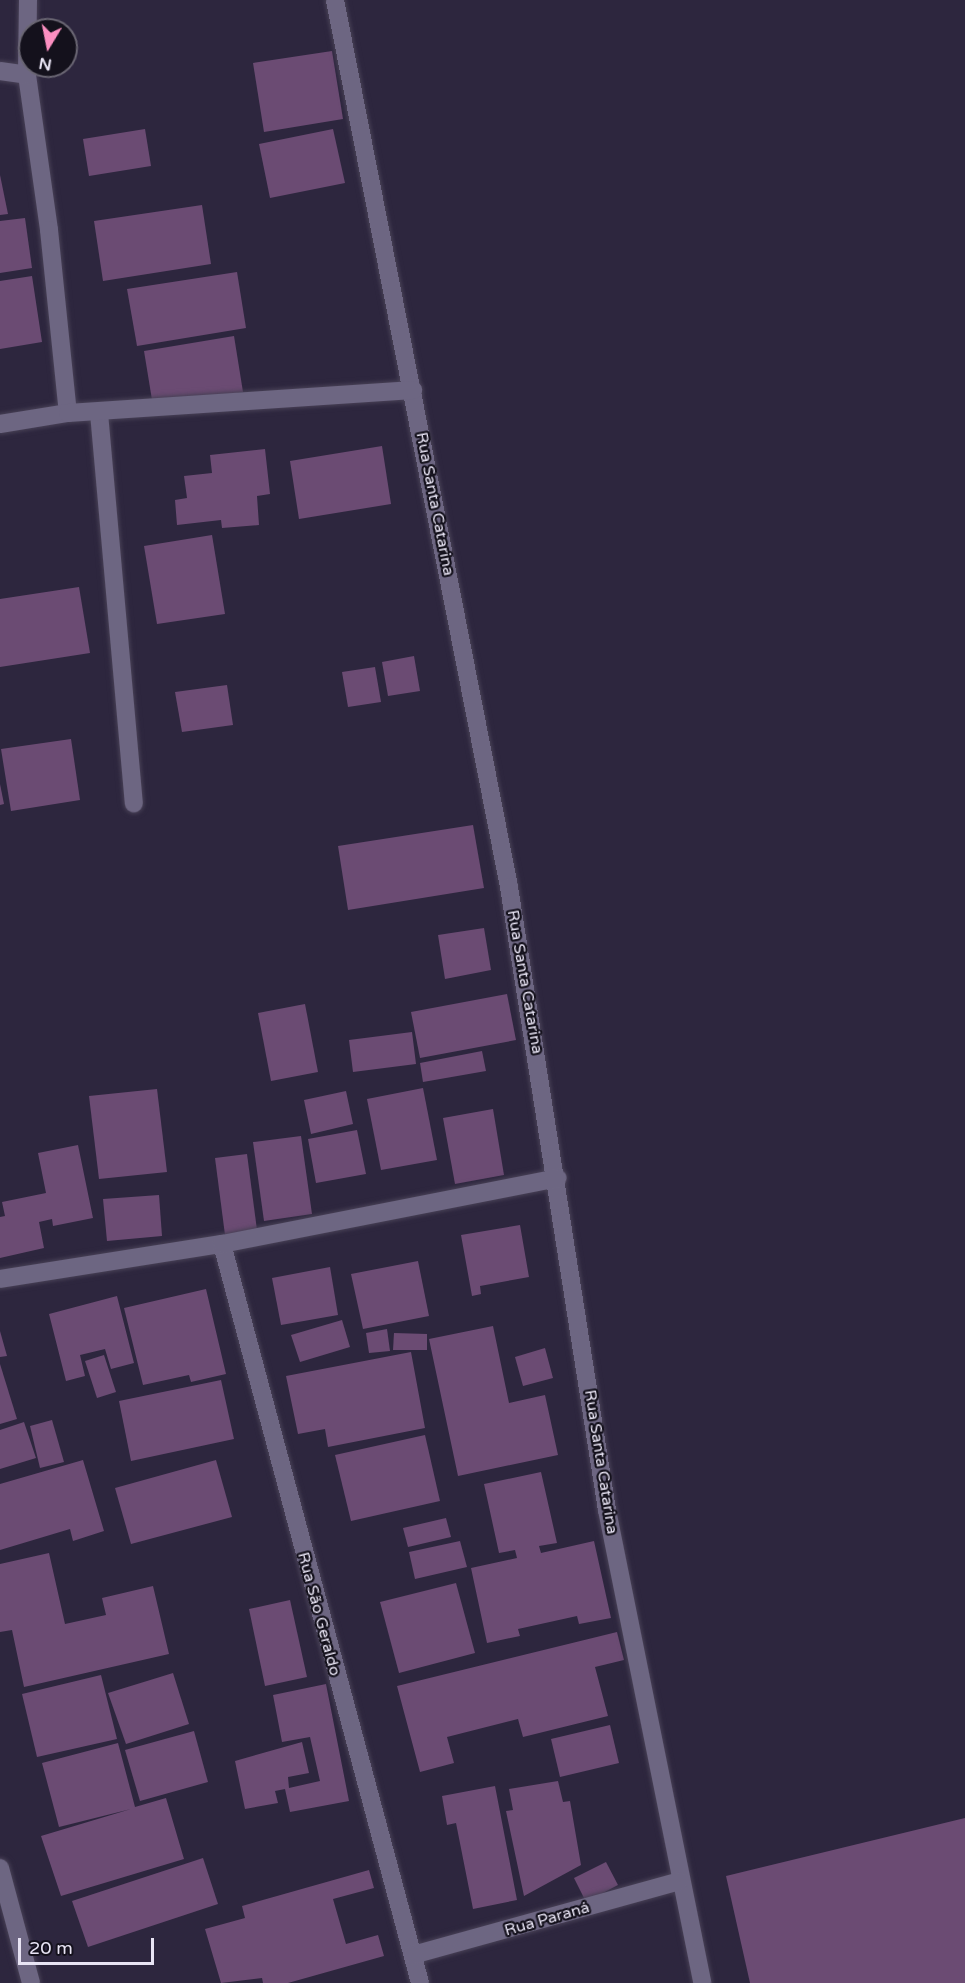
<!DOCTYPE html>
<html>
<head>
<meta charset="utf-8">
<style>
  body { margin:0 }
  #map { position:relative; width:965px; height:1983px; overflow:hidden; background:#2d263e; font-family:"Varela Round",sans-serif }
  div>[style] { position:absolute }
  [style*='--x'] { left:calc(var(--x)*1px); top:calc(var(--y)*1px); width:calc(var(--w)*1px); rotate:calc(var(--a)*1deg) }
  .building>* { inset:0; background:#6b4b73 }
  .roads { filter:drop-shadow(0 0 2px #484156) drop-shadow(0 0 2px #484156) }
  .street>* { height:18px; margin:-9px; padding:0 9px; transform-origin:9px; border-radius:9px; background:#6d6682 }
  span { translate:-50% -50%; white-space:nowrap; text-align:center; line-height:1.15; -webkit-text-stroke:4.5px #14111c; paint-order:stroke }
  .street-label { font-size:16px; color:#e8e4f4 }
  .north { position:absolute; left:18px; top:18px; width:60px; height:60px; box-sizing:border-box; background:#14111c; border:2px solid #696572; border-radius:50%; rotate:190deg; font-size:16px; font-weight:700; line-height:24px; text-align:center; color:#e8e4f4 }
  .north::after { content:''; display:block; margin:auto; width:21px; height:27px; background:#fc8fc1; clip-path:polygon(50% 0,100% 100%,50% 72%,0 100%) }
  .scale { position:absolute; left:18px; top:1938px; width:136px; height:27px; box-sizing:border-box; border:3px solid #e8e4f4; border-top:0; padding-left:8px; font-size:18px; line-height:21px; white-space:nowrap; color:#e8e4f4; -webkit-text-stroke:4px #14111c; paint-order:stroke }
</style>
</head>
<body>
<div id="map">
  <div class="building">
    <i style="clip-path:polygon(332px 51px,343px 119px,264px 132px,253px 63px)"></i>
    <i style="clip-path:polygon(145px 129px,151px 166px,89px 176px,83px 139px)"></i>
    <i style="clip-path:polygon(333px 129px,345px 183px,270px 198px,259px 144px)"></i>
    <i style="clip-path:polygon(0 175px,8px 214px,0 215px)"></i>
    <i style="clip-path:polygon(202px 205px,211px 264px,103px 281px,94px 221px)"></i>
    <i style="clip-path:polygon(25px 218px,32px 268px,0 273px,0 221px)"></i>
    <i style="clip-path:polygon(237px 272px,246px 328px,137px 346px,127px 289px)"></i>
    <i style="clip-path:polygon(32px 276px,42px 342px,0 349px,0 281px)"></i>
    <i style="clip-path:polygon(234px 336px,243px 392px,153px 406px,144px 351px)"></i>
    <i style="clip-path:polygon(382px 446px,391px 504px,299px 519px,290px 461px)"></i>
    <i style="clip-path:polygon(265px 449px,270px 494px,257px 496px,259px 525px,222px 528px,221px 520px,177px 525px,175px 500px,187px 498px,184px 476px,212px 473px,210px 455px)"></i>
    <i style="clip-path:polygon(212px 535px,225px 614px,157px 624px,144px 546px)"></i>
    <i style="clip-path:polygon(79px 587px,90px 653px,0 667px,0 599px)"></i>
    <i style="clip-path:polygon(414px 656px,420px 691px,388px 696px,382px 662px)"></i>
    <i style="clip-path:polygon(375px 667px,381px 702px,348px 707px,342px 672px)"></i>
    <i style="clip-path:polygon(227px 685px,233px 725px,182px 732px,175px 692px)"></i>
    <i style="clip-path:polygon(71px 739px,80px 800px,11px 811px,1px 749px)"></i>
    <i style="clip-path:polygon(0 784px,4px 804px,0 805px)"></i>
    <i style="clip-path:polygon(473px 825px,484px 888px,348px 910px,338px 846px)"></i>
    <i style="clip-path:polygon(484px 928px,491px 970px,445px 979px,438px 935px)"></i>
    <i style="clip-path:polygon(507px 994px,516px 1040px,420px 1058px,411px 1012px)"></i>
    <i style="clip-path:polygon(305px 1004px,318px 1072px,271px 1081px,258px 1013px)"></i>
    <i style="clip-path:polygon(412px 1032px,416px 1064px,353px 1072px,349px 1040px)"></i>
    <i style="clip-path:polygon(482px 1051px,486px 1071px,423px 1082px,420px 1063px)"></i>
    <i style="clip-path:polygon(423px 1088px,437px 1160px,381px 1170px,367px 1099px)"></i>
    <i style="clip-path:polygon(157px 1089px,167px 1172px,99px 1179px,89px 1096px)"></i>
    <i style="clip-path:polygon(346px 1091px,353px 1124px,311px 1134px,304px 1100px)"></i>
    <i style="clip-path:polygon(493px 1109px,504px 1175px,455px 1184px,443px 1118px)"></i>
    <i style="clip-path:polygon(357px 1130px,366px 1174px,316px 1183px,308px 1139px)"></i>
    <i style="clip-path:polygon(301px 1136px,312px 1214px,264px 1221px,253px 1142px)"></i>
    <i style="clip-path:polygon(78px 1145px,93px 1218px,53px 1226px,52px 1219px,39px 1222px,44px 1248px,0 1258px,0 1217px,5px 1216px,2px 1202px,46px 1193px,38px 1153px)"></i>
    <i style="clip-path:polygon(247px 1154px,257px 1230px,225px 1235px,215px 1158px)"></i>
    <i style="clip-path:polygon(159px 1195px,162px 1236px,107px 1241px,103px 1199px)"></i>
    <i style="clip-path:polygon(520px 1225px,529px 1277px,480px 1286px,481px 1294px,472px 1296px,461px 1235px)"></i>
    <i style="clip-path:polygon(418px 1261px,429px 1316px,363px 1329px,351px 1274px)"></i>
    <i style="clip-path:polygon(330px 1267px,338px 1315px,281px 1325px,272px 1278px)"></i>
    <i style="clip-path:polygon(206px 1289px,226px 1374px,191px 1382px,189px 1375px,143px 1385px,124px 1308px)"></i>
    <i style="clip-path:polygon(117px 1296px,134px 1363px,111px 1369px,105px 1349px,80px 1355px,85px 1376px,66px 1381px,49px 1314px)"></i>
    <i style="clip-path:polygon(342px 1320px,350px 1347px,300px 1362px,291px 1335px)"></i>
    <i style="clip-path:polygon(493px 1326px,509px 1403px,545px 1395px,558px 1455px,458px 1476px,429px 1339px)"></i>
    <i style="clip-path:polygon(387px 1329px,390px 1351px,369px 1353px,366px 1333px)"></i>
    <i style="clip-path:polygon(0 1331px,7px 1356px,0 1357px)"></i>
    <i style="clip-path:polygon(394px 1333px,427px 1334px,427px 1350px,393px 1350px)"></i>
    <i style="clip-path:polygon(545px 1348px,553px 1378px,523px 1386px,515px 1357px)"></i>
    <i style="clip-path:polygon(411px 1352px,425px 1428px,328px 1447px,325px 1429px,298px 1434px,286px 1376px)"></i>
    <i style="clip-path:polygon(104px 1355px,116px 1392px,97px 1398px,85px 1361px)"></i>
    <i style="clip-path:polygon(0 1364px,17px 1419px,0 1424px)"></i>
    <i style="clip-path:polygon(221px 1380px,234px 1439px,131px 1461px,119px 1401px)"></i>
    <i style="clip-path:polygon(52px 1420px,64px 1462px,40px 1468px,30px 1426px)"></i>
    <i style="clip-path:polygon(24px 1422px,36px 1458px,0 1469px,0 1430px)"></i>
    <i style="clip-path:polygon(425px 1435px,440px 1501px,351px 1521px,335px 1455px)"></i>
    <i style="clip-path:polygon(83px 1460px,104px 1531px,73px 1541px,70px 1529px,0 1550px,0 1484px)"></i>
    <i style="clip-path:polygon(216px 1460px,232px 1517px,131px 1544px,115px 1488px)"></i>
    <i style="clip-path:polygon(541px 1472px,557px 1543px,539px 1546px,541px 1553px,594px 1541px,611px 1618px,579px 1624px,577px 1616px,518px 1629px,520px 1636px,487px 1643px,471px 1568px,517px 1558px,515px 1550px,499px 1553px,484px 1484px)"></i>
    <i style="clip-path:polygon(446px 1518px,451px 1537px,408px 1547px,403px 1528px)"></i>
    <i style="clip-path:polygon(460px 1541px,467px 1567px,415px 1579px,409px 1552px)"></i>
    <i style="clip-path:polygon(49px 1553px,65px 1624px,106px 1615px,102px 1598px,153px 1586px,169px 1654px,24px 1687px,12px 1630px,0 1632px,0 1564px)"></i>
    <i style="clip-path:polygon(456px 1583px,475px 1653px,399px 1673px,380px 1602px)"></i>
    <i style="clip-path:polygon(290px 1600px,307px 1677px,265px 1686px,249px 1609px)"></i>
    <i style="clip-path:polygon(617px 1632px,624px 1660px,595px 1667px,608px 1716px,523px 1737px,518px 1719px,447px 1737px,454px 1763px,420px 1772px,397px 1686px)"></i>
    <i style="clip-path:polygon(173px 1673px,189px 1724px,126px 1744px,108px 1693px)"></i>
    <i style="clip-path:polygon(101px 1675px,117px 1739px,37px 1757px,22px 1694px)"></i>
    <i style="clip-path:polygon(326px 1684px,349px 1801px,290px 1812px,285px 1789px,275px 1791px,278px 1803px,245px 1809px,235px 1761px,302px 1742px,309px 1773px,288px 1777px,289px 1788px,320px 1781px,310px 1737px,282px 1742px,273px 1695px)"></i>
    <i style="clip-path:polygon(610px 1725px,619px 1763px,560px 1777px,551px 1739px)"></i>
    <i style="clip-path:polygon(194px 1731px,208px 1782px,140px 1801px,125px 1750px)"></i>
    <i style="clip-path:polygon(118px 1743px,135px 1807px,166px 1798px,184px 1859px,61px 1896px,41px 1836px,131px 1809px,59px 1827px,42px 1763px)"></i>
    <i style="clip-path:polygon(558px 1781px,563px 1802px,570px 1801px,581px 1865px,524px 1896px,506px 1811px,513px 1810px,509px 1789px)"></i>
    <i style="clip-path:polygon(495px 1786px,517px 1900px,473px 1909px,456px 1823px,447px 1825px,442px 1796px)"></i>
    <i style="clip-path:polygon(965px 1818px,965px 1983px,750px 1983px,726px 1876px)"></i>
    <i style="clip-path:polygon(203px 1858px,218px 1904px,88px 1947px,72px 1901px)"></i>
    <i style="clip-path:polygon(606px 1862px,618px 1885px,586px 1902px,574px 1878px)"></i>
    <i style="clip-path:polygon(369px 1870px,374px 1888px,333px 1899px,346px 1944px,378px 1935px,384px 1956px,288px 1983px,263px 1983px,262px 1978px,221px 1983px,205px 1929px,245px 1918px,242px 1906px)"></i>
  </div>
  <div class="roads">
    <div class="street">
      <i style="--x:28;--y:0;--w:75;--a:90.8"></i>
      <i style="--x:27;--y:75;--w:157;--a:81.9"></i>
      <i style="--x:49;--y:230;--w:184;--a:84.1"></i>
      <i style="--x:335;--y:0;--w:904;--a:78.9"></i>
      <i style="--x:509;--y:887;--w:631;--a:81.06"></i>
      <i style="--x:607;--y:1510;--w:482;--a:78.6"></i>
      <i style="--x:0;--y:71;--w:27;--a:8"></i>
      <i style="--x:99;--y:413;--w:392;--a:84.9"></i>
      <i style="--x:0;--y:424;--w:69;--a:-9.2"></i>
      <i style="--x:68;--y:413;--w:346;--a:-3.8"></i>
      <i style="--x:222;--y:1244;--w:765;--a:75"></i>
      <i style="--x:0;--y:1279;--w:225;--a:-9"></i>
      <i style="--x:222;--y:1244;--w:342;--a:-11.1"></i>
      <i style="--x:0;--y:1868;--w:119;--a:74.9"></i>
      <i style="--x:413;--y:1955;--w:276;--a:-15.5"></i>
    </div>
  </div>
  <div class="street-label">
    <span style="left:435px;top:504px;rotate:79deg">Rua Santa Catarina</span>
    <span style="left:525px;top:982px;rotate:80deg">Rua Santa Catarina</span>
    <span style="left:601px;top:1462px;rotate:81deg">Rua Santa Catarina</span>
    <span style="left:319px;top:1614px;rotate:75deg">Rua São Geraldo</span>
    <span style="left:547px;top:1919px;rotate:-16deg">Rua Paraná</span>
  </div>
  <div class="north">N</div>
  <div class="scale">20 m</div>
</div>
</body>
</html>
